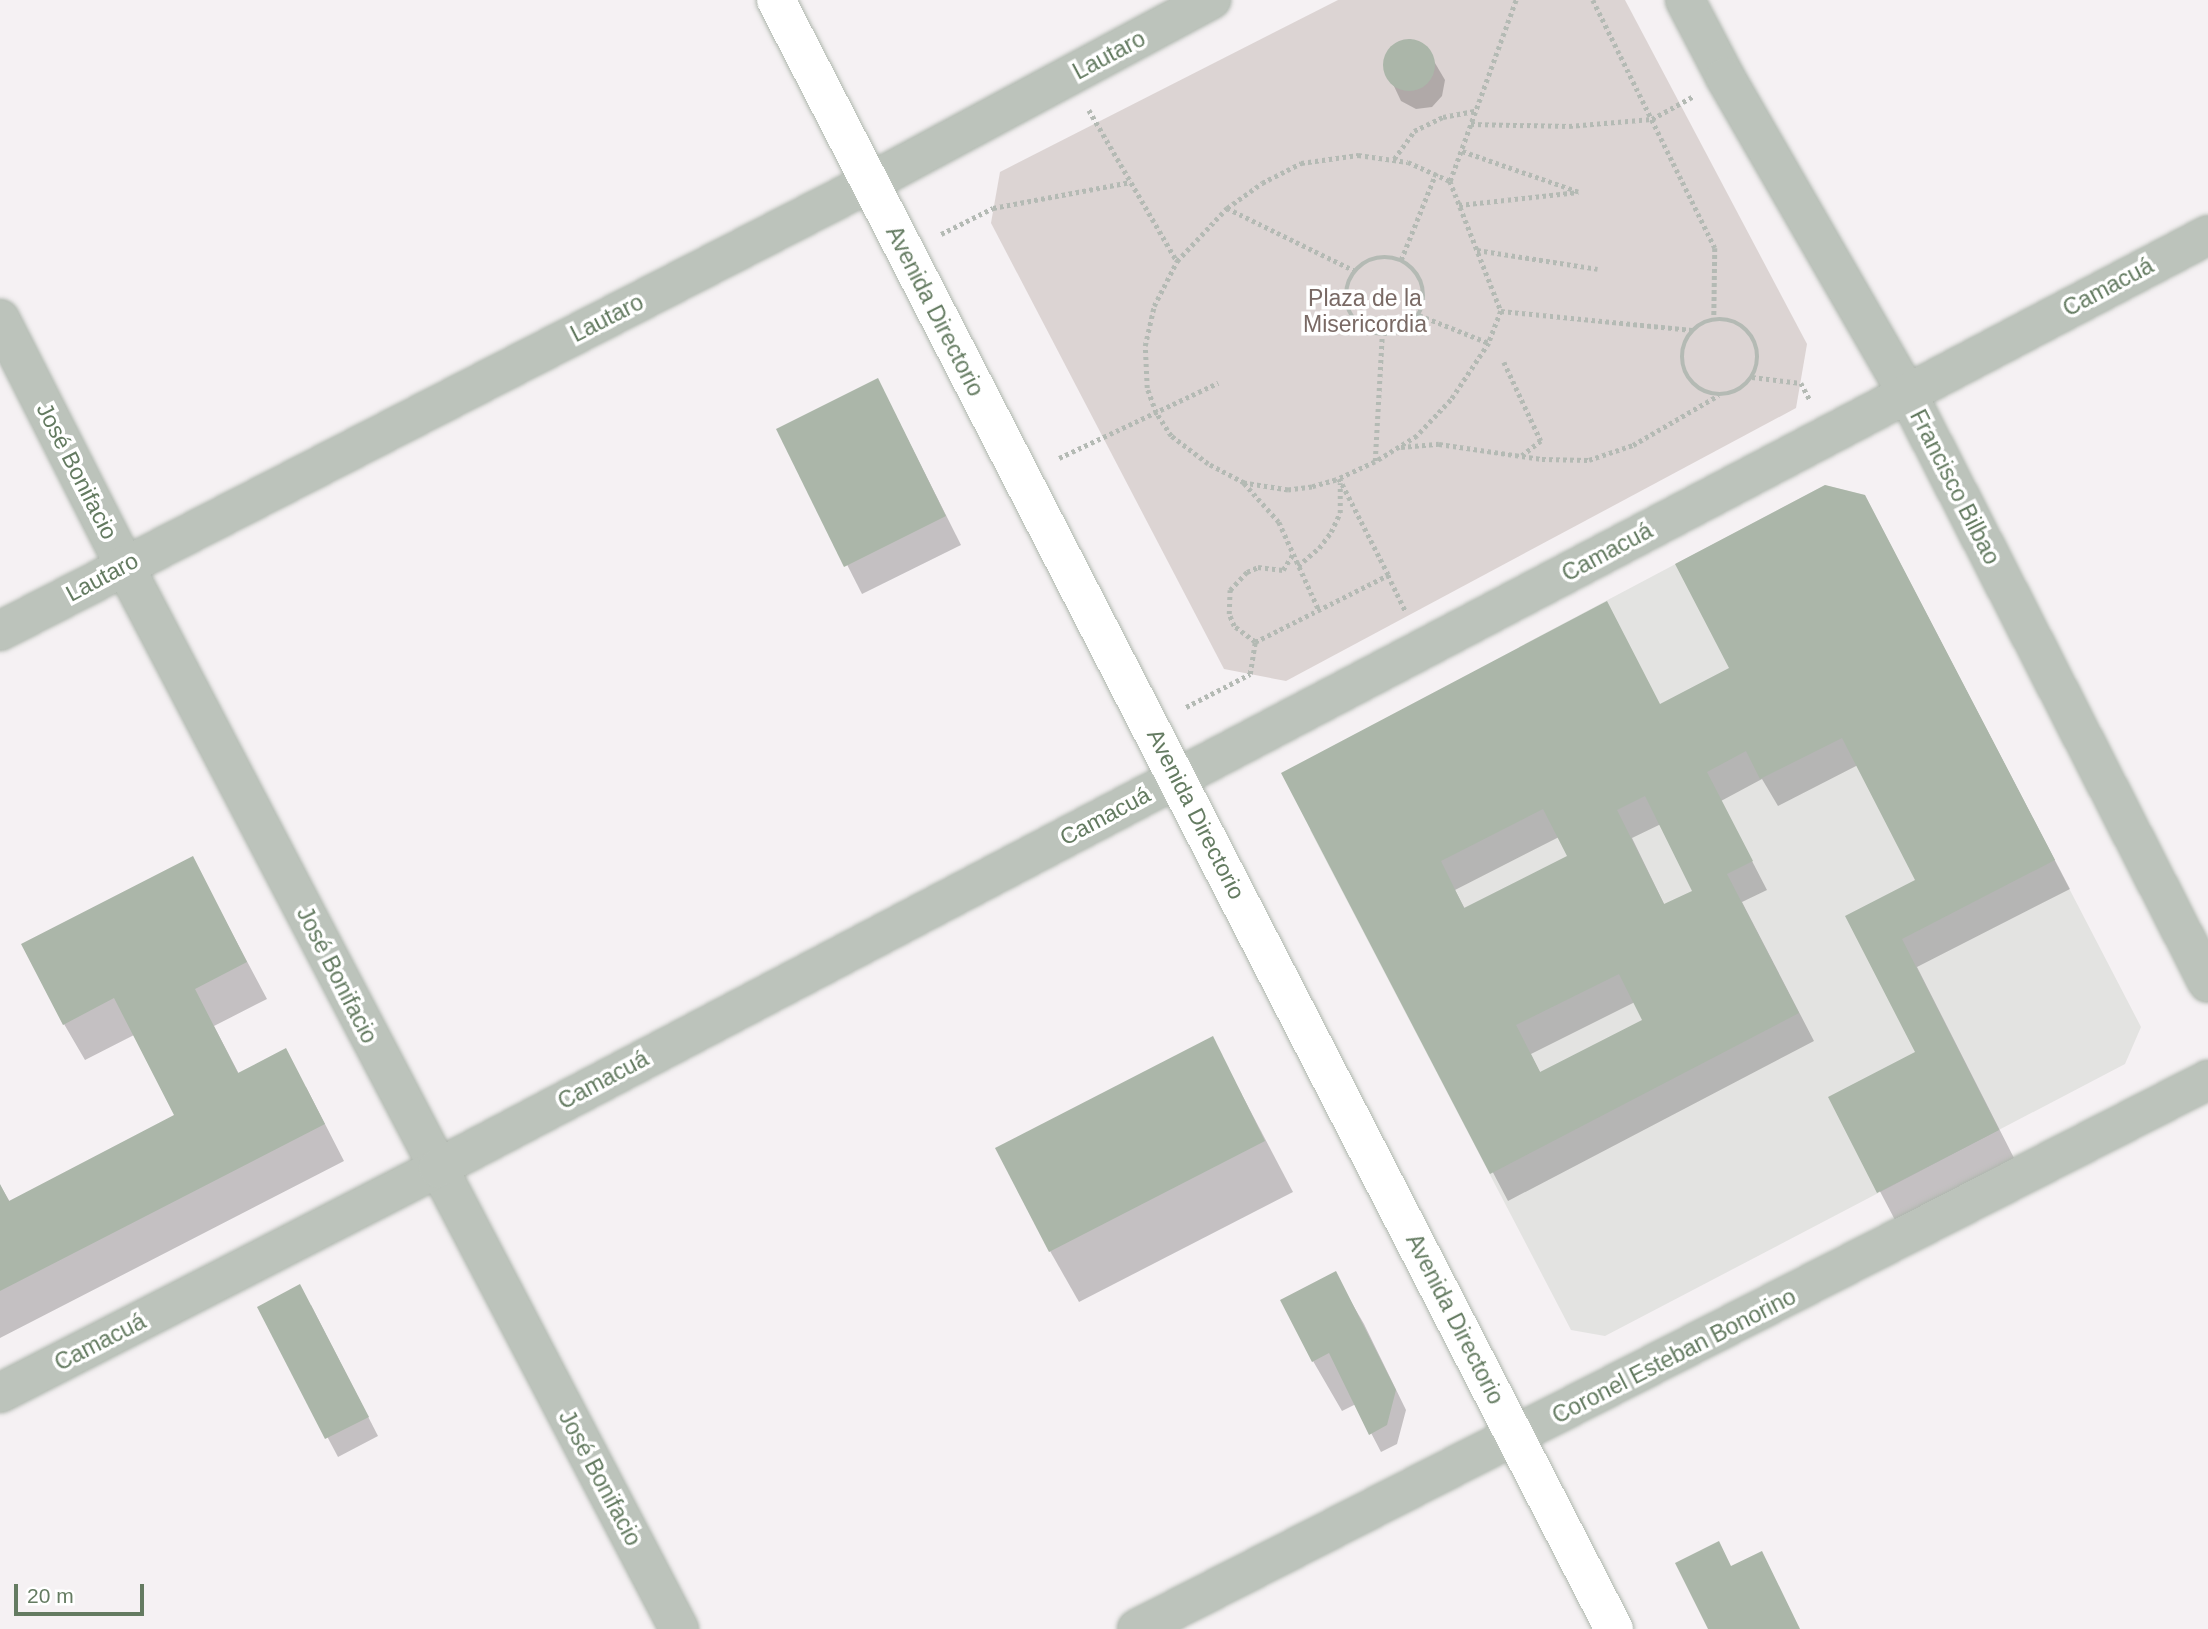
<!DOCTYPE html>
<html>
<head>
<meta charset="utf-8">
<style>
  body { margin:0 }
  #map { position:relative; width:2208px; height:1629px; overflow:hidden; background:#f5f1f3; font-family:Helvetica,sans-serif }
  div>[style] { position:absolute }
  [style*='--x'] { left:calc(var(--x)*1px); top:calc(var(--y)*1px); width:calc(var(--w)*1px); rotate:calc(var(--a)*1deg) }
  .built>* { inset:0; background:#e3e3e1 }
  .green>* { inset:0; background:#dcd4d3 }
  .shadow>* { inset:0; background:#0003 }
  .building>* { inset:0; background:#abb6a9 }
  .round { border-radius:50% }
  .path>* { height:4.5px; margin-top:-2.25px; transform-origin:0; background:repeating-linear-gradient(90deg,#b4bab4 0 3.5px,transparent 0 7px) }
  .path>.ring { margin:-2.25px; padding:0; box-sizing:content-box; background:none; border:4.5px solid #b4bab4; border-radius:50% }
  .roads { filter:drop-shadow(0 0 2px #aeb6ad) drop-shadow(0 0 2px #aeb6ad) }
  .street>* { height:38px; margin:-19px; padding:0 19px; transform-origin:19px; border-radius:19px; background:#bcc3bb }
  .primary>* { height:38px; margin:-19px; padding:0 19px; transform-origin:19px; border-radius:19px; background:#fff }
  span { translate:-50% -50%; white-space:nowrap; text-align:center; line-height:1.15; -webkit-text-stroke:7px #fff; paint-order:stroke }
  .street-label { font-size:23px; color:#647b61 }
  .park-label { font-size:23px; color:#796964 }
  .scale { position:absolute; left:14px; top:1584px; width:130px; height:32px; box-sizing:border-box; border:4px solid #647b61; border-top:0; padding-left:9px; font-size:21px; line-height:24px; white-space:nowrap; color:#647b61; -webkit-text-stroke:5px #fff; paint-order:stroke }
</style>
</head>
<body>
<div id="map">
  <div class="built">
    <i style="clip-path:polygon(1825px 485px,1865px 495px,2141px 1027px,2125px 1064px,1605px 1336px,1571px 1330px,1310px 830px,1548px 704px,1519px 647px)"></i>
  </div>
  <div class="green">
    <i style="clip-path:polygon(1338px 0,1625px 0,1807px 344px,1796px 408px,1286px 681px,1224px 669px,991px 223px,1000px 172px)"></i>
  </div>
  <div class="shadow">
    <i style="clip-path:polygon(1410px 39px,1425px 46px,1445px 80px,1442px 96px,1432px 107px,1416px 109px,1401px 101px,1384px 65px,1389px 50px)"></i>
    <i style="clip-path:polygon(878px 380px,961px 545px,862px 594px,778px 429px)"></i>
    <i style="clip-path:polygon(evenodd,1880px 525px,2070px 889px,1917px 967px,2014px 1158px,1895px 1220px,1831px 1098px,1917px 1053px,1848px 917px,1917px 880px,1858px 765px,1778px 806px,1762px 779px,1721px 801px,1767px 890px,1742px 902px,1814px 1041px,1508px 1201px,1283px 774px,1661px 706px,1732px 669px,1880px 525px,1661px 824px,1694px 891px,1665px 906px,1632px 838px,1661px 824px,1880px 525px,1559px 837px,1569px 857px,1465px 909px,1455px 890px,1559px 837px,1880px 525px,1635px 1002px,1645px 1021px,1541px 1074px,1531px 1054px,1635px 1002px)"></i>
    <i style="clip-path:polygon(192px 858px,267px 999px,214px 1026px,239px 1074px,306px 1087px,344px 1161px,0 1338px,0 1185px,10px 1202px,176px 1116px,134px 1035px,85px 1060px,64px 1024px)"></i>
    <i style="clip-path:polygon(1212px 1038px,1293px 1192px,1079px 1302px,1050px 1251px)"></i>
    <i style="clip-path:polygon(1335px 1274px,1364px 1324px,1406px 1410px,1397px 1444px,1381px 1452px,1356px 1404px,1342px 1411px,1313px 1361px)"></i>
    <i style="clip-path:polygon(311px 1305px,378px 1436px,338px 1457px,259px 1308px)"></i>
  </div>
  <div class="building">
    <i class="round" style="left:1383px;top:39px;width:52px;height:52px"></i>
    <i style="clip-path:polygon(878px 378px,946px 516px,844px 567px,776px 429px)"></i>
    <i style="clip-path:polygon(evenodd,1825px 485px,1865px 495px,2055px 860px,1902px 939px,1999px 1130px,1877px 1193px,1828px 1097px,1915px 1052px,1845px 916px,1915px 880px,1842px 738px,1760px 779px,1746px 751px,1707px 772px,1753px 861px,1727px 874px,1799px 1013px,1490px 1174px,1281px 773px,1607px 601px,1660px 704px,1729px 668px,1675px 564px,1825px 485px,1645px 796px,1692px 891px,1664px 904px,1617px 810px,1645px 796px,1825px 485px,1543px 809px,1567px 856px,1464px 908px,1441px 861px,1543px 809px,1825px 485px,1619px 974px,1642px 1020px,1540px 1072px,1516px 1025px,1619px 974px)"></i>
    <i style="clip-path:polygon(193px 856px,247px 962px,195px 989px,238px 1073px,286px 1048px,325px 1124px,0 1291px,0 1184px,9px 1201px,174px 1115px,114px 998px,63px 1025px,21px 944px)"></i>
    <i style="clip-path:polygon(1213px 1036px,1265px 1141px,1049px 1252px,995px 1148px)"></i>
    <i style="clip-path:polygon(1336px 1271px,1396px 1390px,1387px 1425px,1369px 1435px,1329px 1353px,1312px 1362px,1280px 1300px)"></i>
    <i style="clip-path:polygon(300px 1284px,369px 1417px,325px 1439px,257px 1307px)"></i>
    <i style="clip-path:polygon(1719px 1541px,1731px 1566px,1762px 1551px,1800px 1629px,1708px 1629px,1675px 1563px)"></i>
  </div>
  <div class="path">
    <i style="--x:1593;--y:0;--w:276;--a:63.8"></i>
    <i style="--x:1715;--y:248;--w:71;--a:90.8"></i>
    <i style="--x:1089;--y:110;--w:175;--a:59.8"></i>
    <i style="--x:1471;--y:124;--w:98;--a:1.2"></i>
    <i style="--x:1569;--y:126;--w:83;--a:-4.8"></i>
    <i style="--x:1652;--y:119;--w:46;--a:-28.8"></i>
    <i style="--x:1358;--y:155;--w:50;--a:8"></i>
    <i style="--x:1408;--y:162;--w:46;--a:24.3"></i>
    <i style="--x:1450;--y:181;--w:140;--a:68.6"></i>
    <i style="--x:1501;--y:311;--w:34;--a:111"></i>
    <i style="--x:1489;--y:343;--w:69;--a:123.7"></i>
    <i style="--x:1451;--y:400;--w:50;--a:133.4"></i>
    <i style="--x:1417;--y:436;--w:49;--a:148.2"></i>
    <i style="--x:1375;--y:462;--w:43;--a:155.2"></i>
    <i style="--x:1336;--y:480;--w:25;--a:164"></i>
    <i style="--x:1312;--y:487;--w:24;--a:173"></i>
    <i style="--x:1288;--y:490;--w:45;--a:-171"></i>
    <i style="--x:1244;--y:483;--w:41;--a:-152.2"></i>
    <i style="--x:1208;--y:464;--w:46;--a:-142.9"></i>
    <i style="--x:1171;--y:436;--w:27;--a:-123"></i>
    <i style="--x:1156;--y:413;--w:27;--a:-110"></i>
    <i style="--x:1147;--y:388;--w:42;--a:-92.7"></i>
    <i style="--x:1145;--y:346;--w:41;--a:-77.3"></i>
    <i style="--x:1154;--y:306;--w:51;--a:-62.9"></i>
    <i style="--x:1177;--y:261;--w:73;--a:-46.7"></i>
    <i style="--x:1227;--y:208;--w:43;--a:-35.5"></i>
    <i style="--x:1262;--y:183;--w:44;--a:-27.1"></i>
    <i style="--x:1301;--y:163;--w:58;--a:-8"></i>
    <i style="--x:1394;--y:159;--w:34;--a:-54"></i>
    <i style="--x:1414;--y:131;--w:32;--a:-26"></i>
    <i style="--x:1443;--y:117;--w:33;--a:-11"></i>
    <i style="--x:1450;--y:181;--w:193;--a:-70"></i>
    <i style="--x:1459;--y:205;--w:120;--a:-6.2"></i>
    <i style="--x:1578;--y:192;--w:124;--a:-160.7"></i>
    <i style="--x:1227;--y:208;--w:143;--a:26.2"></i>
    <i style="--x:941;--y:234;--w:58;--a:-26.6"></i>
    <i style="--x:993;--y:208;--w:140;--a:-10.7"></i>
    <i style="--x:1477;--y:250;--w:122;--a:8.9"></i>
    <i class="ring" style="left:1346px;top:257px;width:73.5px;height:73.5px"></i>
    <i style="--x:1401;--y:260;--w:94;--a:-68.1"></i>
    <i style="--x:1501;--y:311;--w:192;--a:5.7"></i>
    <i style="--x:1419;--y:315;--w:75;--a:21.8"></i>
    <i class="ring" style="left:1682px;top:319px;width:71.5px;height:71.5px"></i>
    <i style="--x:1504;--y:362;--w:87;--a:64.9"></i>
    <i style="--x:1541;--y:441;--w:24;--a:142"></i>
    <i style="--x:1752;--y:377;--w:49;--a:7"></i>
    <i style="--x:1801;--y:383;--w:19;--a:62"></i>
    <i style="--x:1401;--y:447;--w:38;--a:-5"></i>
    <i style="--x:1439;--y:444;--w:104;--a:8.3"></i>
    <i style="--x:1542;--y:459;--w:47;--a:1.2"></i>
    <i style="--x:1589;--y:460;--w:46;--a:-18.8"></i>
    <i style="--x:1633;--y:445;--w:99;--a:-30.2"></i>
    <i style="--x:1059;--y:458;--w:176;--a:-25.3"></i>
    <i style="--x:1375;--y:461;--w:127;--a:-86.8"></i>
    <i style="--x:1244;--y:483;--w:52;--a:48.1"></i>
    <i style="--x:1279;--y:522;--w:97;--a:65.6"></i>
    <i style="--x:1298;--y:566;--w:28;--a:-41"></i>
    <i style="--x:1319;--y:548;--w:20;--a:-53"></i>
    <i style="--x:1331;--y:532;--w:21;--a:-65"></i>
    <i style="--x:1340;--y:513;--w:30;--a:-90"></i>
    <i style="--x:1388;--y:575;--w:41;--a:64.1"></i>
    <i style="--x:1255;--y:642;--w:149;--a:-26.7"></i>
    <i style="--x:1388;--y:575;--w:108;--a:-117"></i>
    <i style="--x:1255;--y:642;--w:26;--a:-143"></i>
    <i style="--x:1234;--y:626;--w:13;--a:-113"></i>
    <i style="--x:1229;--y:614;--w:24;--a:-88"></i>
    <i style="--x:1230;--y:590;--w:25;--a:-47"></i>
    <i style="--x:1247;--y:572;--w:12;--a:-24"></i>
    <i style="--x:1258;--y:567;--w:25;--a:7"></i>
    <i style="--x:1283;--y:570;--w:19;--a:-58"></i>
    <i style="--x:1186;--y:707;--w:72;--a:-27.3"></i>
    <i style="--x:1250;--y:674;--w:32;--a:-81"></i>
  </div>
  <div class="roads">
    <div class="street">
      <i style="--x:1685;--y:0;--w:87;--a:62.5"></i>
      <i style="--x:1725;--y:77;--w:365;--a:60.1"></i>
      <i style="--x:1907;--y:393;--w:662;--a:62.97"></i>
      <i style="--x:0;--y:319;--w:275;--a:63.2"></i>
      <i style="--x:124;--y:565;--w:1200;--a:62.45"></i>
      <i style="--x:0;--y:631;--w:980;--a:-27.27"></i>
      <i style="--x:871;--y:182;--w:386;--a:-28.2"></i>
      <i style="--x:0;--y:1393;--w:492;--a:-27.2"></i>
      <i style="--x:438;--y:1168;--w:2001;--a:-27.79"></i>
      <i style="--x:1137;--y:1629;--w:1204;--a:-27.14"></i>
    </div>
    <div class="primary">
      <i style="--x:776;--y:0;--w:1832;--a:62.78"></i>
    </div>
  </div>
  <div class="street-label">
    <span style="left:1109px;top:55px;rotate:-28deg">Lautaro</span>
    <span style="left:2108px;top:287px;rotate:-28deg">Camacuá</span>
    <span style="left:935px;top:311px;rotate:63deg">Avenida Directorio</span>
    <span style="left:607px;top:318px;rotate:-27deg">Lautaro</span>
    <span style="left:77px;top:471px;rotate:63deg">José Bonifacio</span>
    <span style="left:1955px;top:487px;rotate:63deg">Francisco Bilbao</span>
    <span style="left:1607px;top:552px;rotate:-28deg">Camacuá</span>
    <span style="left:102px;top:577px;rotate:-28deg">Lautaro</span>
    <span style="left:1196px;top:814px;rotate:63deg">Avenida Directorio</span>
    <span style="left:1105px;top:816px;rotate:-28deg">Camacuá</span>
    <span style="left:337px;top:975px;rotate:63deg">José Bonifacio</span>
    <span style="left:603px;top:1080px;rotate:-28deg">Camacuá</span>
    <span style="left:1455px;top:1319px;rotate:63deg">Avenida Directorio</span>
    <span style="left:100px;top:1342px;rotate:-27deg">Camacuá</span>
    <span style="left:1674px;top:1356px;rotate:-27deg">Coronel Esteban Bonorino</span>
    <span style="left:600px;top:1478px;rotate:62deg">José Bonifacio</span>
  </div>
  <div class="park-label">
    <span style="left:1365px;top:311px">Plaza de la<br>Misericordia</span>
  </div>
  <div class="scale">20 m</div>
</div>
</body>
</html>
